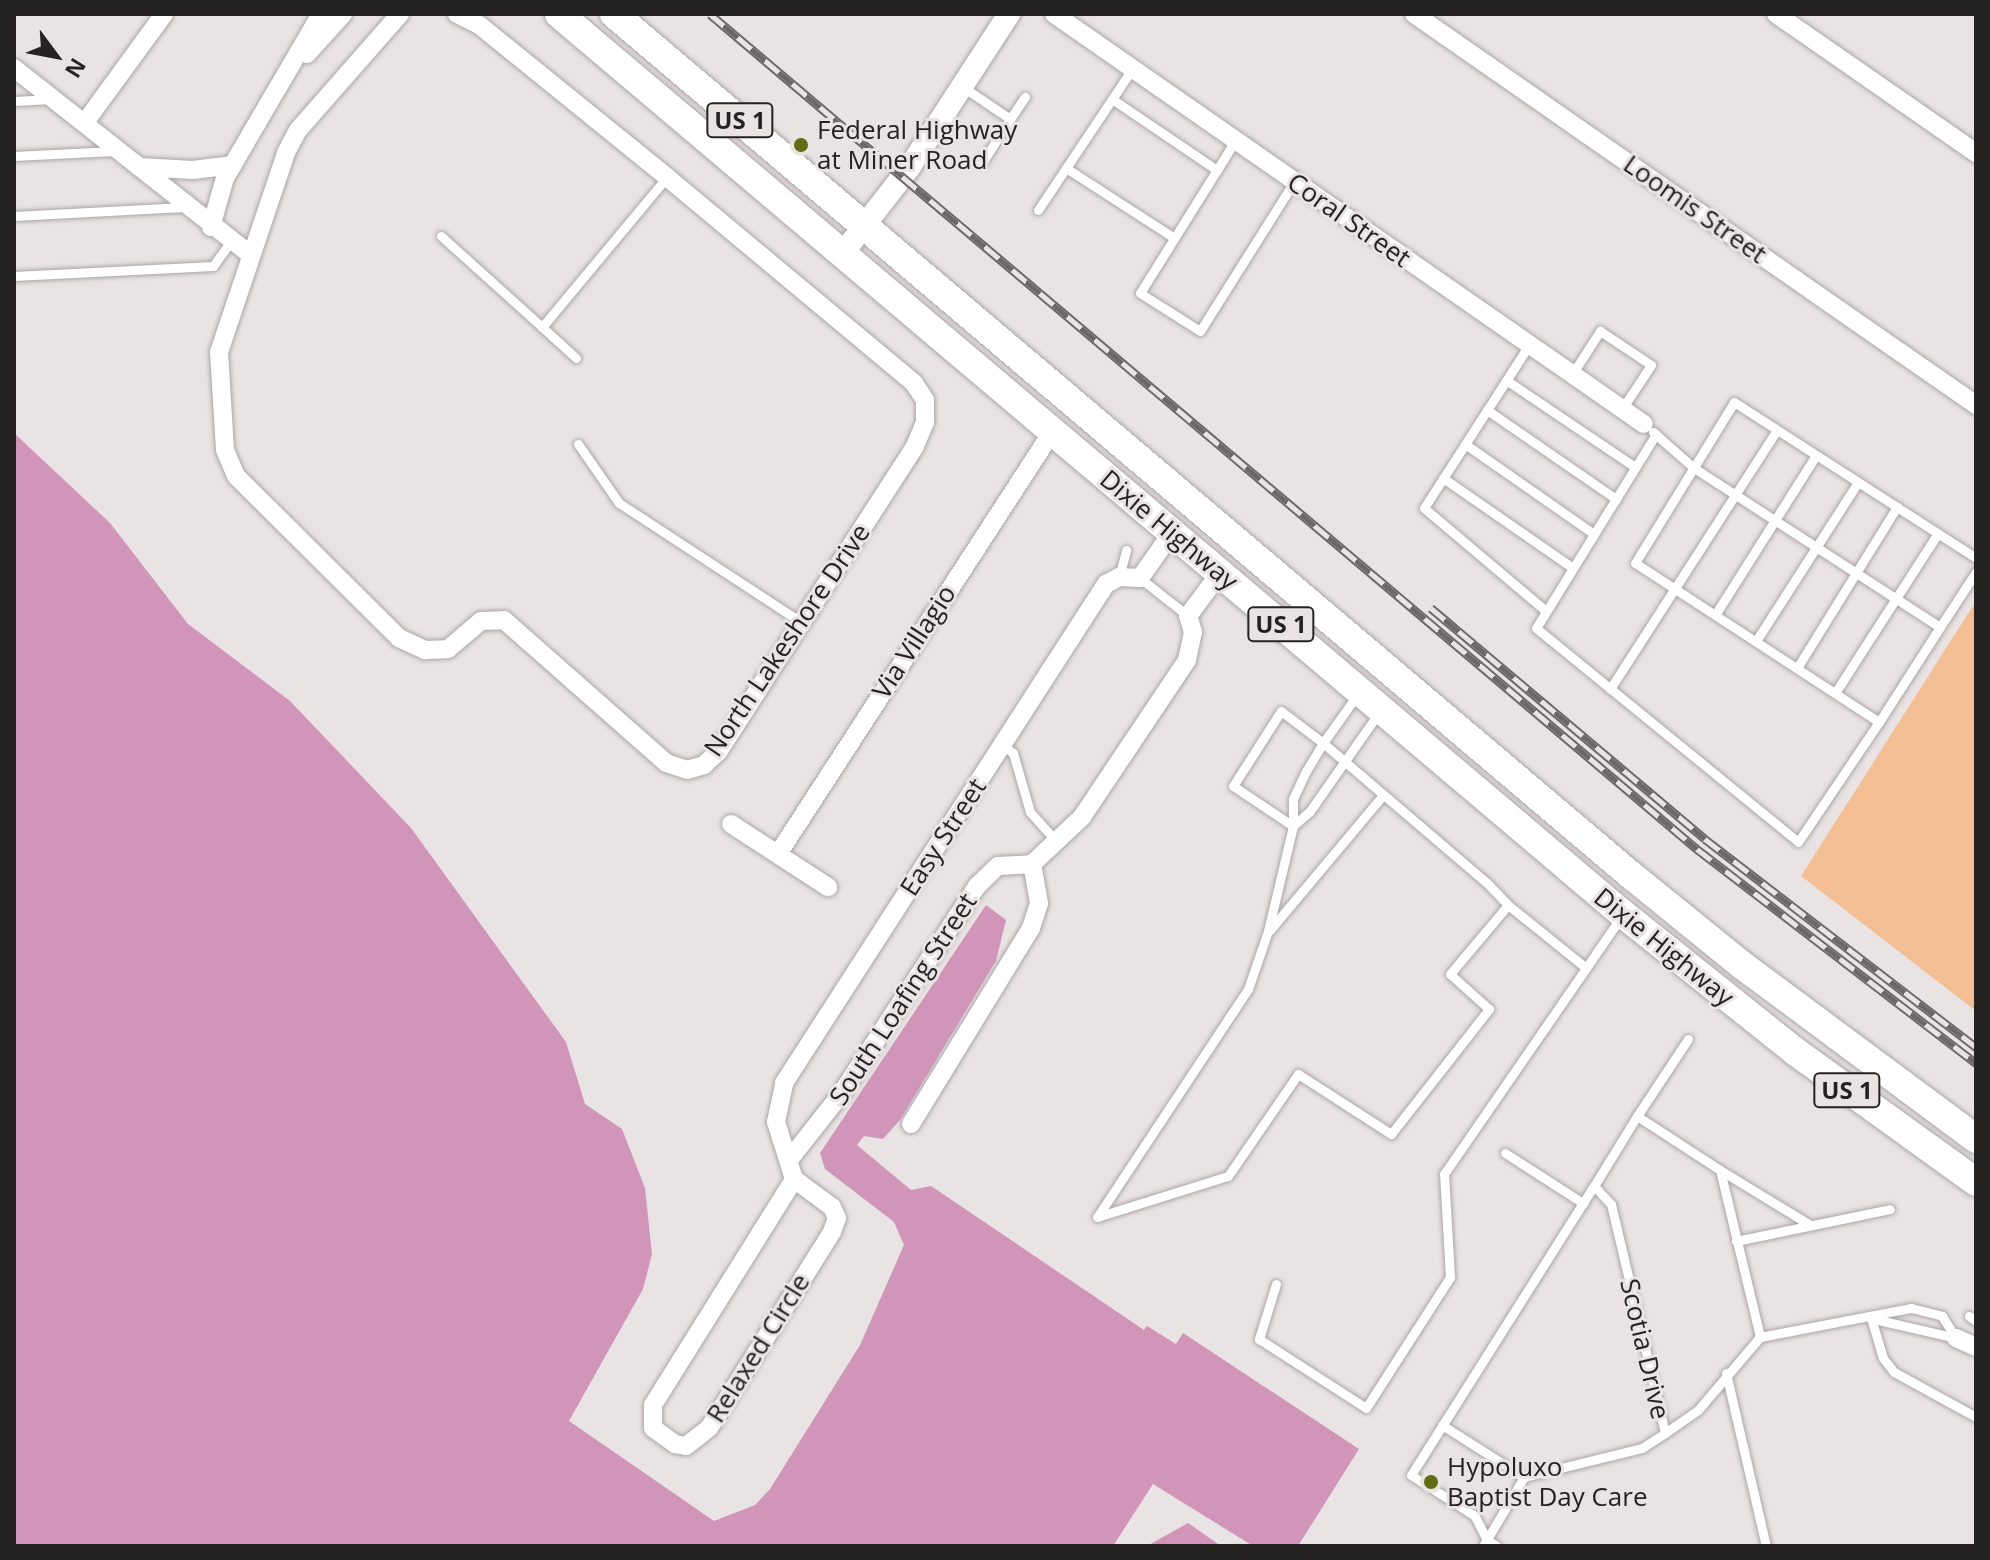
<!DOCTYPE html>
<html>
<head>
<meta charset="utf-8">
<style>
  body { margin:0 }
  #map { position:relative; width:1990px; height:1560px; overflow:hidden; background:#e9e3e3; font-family:"Open Sans",sans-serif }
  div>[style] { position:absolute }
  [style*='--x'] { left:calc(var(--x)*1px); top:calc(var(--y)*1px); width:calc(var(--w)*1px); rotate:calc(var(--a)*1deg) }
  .green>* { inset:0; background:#f4be95 }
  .water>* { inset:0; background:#d195b9 }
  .roads { filter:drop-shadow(0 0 2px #aba6a6) drop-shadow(0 0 2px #aba6a6) }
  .service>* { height:9px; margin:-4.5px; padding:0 4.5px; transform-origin:4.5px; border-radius:4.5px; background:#fff }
  .minor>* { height:18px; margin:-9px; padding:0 9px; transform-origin:9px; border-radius:9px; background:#fff }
  .tertiary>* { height:22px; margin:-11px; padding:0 11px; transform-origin:11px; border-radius:11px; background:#fff }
  .primary>* { height:28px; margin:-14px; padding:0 14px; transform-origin:14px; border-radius:14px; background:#fff }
  .rail>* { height:9px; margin-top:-4.5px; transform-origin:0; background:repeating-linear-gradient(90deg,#e9e3e3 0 18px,#6c6868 0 36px); box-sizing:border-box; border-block:2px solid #6c6868 }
  .dots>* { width:22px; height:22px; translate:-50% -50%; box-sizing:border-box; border:4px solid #e9e3e3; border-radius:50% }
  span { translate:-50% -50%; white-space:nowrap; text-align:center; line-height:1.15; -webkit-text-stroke:6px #e9e3e3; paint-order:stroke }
  .shield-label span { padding:2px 6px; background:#e9e3e3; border:2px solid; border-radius:6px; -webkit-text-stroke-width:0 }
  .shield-label { font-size:24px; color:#252322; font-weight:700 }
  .poi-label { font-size:26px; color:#252322 }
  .left { translate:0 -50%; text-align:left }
  .street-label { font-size:26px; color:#252322 }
  .frame { position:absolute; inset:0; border:16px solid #252322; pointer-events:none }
  .north { position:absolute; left:16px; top:16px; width:80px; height:80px; -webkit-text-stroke:6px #e9e3e3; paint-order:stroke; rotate:122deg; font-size:22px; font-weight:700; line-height:32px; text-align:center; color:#252322 }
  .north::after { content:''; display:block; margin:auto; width:28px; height:36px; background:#252322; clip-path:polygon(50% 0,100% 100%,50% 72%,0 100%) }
</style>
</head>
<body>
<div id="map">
  <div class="green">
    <i style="clip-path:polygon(1976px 601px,1976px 1011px,1801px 876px)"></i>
  </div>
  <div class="water">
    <i style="clip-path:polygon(14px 433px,110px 523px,188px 624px,290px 701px,411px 828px,566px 1042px,585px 1104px,622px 1129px,645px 1188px,652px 1254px,643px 1289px,569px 1421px,714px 1521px,755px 1505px,770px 1489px,860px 1345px,904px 1245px,894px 1222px,825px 1169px,820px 1153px,986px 905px,1006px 920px,996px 961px,900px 1120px,883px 1139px,864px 1136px,857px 1145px,911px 1190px,931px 1186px,1144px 1330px,1147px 1326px,1176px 1344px,1183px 1333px,1359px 1449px,1298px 1546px,1253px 1546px,1153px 1484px,1113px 1546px,14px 1546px)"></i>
    <i style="clip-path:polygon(1188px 1523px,1221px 1546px,1147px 1546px)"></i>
  </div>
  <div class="roads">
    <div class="service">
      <i style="--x:963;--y:87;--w:57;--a:34.2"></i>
      <i style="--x:1010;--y:119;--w:52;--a:122.5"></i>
      <i style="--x:1112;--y:99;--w:127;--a:34.1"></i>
      <i style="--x:14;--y:101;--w:37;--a:-3"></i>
      <i style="--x:1010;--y:119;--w:27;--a:-56"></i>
      <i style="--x:1235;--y:141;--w:179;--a:122"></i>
      <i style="--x:1140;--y:293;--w:71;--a:32.3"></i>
      <i style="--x:1200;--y:331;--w:176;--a:-57.8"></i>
      <i style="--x:14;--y:156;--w:100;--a:-2.9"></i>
      <i style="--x:1066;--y:168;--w:129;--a:32.9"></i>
      <i style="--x:1038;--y:210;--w:169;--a:-56.3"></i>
      <i style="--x:14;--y:216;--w:170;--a:-3"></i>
      <i style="--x:441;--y:236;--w:136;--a:42"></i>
      <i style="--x:14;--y:276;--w:199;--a:-2.9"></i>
      <i style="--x:213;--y:266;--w:31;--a:-54"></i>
      <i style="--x:1529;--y:345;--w:194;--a:122.8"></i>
      <i style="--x:1424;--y:508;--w:160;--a:40.2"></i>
      <i style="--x:576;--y:358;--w:46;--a:-137.6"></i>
      <i style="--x:542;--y:327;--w:195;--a:-50.2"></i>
      <i style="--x:1571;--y:376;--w:54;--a:-57.2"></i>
      <i style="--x:1600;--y:331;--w:61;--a:33.7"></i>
      <i style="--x:1651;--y:365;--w:53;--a:123.4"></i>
      <i style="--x:1506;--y:380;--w:156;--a:34"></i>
      <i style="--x:1487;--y:410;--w:157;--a:34.6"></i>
      <i style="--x:1653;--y:432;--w:55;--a:41.3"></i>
      <i style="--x:1694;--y:468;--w:293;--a:32.9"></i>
      <i style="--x:1940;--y:627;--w:66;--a:-56.8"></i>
      <i style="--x:1656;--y:434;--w:228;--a:121.7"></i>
      <i style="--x:1536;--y:628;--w:338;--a:39.2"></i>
      <i style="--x:1798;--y:842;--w:145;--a:-56"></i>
      <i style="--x:578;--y:444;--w:72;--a:55.2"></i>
      <i style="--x:619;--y:503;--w:217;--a:33.2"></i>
      <i style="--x:1465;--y:444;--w:157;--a:34.9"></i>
      <i style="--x:1443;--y:478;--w:158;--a:34.7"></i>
      <i style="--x:1119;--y:577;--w:28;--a:-75"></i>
      <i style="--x:1140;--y:578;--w:61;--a:38.4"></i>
      <i style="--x:1715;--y:615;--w:189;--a:-57.7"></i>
      <i style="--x:1940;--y:627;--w:113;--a:122.7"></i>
      <i style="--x:1879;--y:722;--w:291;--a:-146.9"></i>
      <i style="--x:1635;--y:563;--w:189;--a:-58.4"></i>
      <i style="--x:1734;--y:402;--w:288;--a:32.8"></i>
      <i style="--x:1756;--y:641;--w:189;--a:-57.3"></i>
      <i style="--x:1797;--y:668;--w:190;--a:-58.2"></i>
      <i style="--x:1610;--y:689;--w:308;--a:-57.2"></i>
      <i style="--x:1835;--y:693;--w:190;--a:-57.2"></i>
      <i style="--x:1357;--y:695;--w:59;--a:125.3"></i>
      <i style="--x:1323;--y:743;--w:33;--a:121"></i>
      <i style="--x:1306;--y:771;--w:31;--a:115"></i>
      <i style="--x:1293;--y:799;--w:27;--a:90"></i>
      <i style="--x:1293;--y:826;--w:72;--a:-146.3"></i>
      <i style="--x:1233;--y:786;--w:89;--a:-57.4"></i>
      <i style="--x:1281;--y:711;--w:53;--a:37.3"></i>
      <i style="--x:1323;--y:743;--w:216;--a:40.5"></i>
      <i style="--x:1487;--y:883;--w:30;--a:46"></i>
      <i style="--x:1380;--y:711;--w:122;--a:125"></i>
      <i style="--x:1310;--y:811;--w:23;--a:139"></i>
      <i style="--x:1293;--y:826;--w:108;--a:103.4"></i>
      <i style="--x:1268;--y:931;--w:61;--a:109"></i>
      <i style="--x:1248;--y:989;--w:273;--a:123.5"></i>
      <i style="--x:1097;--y:1217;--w:137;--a:-17.4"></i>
      <i style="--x:1228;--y:1176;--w:124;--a:-55.5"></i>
      <i style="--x:1298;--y:1074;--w:111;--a:32.8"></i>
      <i style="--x:1391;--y:1134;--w:159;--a:-51.9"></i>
      <i style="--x:1489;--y:1009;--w:52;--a:-138.1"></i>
      <i style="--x:1450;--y:974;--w:90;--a:-50"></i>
      <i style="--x:1508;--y:905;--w:100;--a:38.9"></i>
      <i style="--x:1586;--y:968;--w:62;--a:-55.5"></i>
      <i style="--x:1003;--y:745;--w:13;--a:39"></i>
      <i style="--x:1013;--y:753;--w:61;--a:73.9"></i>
      <i style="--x:1030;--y:812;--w:40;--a:48"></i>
      <i style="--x:1269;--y:931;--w:177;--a:-50"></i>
      <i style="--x:1688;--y:1039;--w:92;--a:123.5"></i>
      <i style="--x:1637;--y:1116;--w:99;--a:33"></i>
      <i style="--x:1720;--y:1170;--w:172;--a:76.5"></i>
      <i style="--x:1760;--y:1337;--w:154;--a:-10.9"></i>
      <i style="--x:1911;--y:1308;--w:32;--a:14"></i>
      <i style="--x:1942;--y:1316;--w:26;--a:58"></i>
      <i style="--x:1637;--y:1116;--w:82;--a:121.6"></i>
      <i style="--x:1594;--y:1186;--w:25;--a:47"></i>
      <i style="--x:1611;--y:1204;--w:235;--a:76.7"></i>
      <i style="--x:1665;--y:1433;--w:40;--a:-34.9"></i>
      <i style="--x:1698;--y:1410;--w:96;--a:-49.7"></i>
      <i style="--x:1505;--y:1153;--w:93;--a:32.7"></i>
      <i style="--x:1720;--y:1170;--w:105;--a:31.4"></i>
      <i style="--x:1736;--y:1241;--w:157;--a:-11.7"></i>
      <i style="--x:1276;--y:1284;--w:58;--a:107.2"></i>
      <i style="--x:1259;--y:1339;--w:127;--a:32.8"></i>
      <i style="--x:1366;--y:1408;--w:156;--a:-57.3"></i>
      <i style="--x:1450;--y:1277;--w:103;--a:-93.3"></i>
      <i style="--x:1444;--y:1174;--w:250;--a:-55.4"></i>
      <i style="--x:1969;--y:1316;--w:9;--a:36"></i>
      <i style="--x:1871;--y:1318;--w:42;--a:73.3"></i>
      <i style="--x:1883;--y:1358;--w:18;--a:52"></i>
      <i style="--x:1894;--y:1372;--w:94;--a:28.8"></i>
      <i style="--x:1874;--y:1319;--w:84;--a:13"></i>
      <i style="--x:1726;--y:1373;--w:178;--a:77"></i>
      <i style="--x:1442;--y:1425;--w:97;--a:32.4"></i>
      <i style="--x:1524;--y:1477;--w:122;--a:-13.8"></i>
      <i style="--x:1642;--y:1448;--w:27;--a:-33"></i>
      <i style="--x:1483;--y:1546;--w:80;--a:-59.3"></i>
      <i style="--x:1497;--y:1546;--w:12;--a:-149"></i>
      <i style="--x:1487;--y:1540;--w:27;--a:-117"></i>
      <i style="--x:1475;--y:1516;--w:76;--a:-147.4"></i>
      <i style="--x:1411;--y:1475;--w:342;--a:-57.7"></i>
    </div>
    <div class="minor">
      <i style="--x:400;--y:14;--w:154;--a:131.3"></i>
      <i style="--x:298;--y:130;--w:26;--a:118"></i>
      <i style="--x:286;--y:153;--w:210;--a:108.6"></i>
      <i style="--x:219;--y:352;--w:98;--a:86.5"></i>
      <i style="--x:225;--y:450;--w:28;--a:67"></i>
      <i style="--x:236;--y:476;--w:230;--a:44.8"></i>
      <i style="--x:399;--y:638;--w:29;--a:25"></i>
      <i style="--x:425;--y:650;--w:23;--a:-2"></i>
      <i style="--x:448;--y:649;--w:43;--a:-40.3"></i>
      <i style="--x:481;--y:621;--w:23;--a:-2"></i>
      <i style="--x:504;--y:620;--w:216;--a:41.4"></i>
      <i style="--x:666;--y:763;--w:22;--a:18"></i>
      <i style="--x:687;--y:770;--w:18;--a:-16"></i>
      <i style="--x:704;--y:765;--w:19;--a:-43"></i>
      <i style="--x:718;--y:752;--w:364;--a:-57.2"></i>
      <i style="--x:915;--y:446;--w:25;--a:-67"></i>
      <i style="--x:925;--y:423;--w:23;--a:-90"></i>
      <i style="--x:925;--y:400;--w:20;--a:-123"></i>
      <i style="--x:914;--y:383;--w:322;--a:-140.2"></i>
      <i style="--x:667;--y:177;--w:242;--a:-141"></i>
      <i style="--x:479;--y:25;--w:25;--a:-153"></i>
      <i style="--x:1054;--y:14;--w:718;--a:34.8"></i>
      <i style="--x:1414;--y:14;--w:685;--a:34.83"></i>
      <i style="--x:1776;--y:14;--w:244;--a:34.8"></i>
      <i style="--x:307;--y:54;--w:54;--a:-48"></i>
      <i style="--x:14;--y:68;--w:302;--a:38.3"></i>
      <i style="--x:86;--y:121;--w:132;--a:-53.9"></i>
      <i style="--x:139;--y:167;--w:54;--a:3.2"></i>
      <i style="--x:193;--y:170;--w:40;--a:-7.1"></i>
      <i style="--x:211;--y:227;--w:51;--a:-74.1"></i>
      <i style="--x:225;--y:178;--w:190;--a:-59.7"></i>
      <i style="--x:731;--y:824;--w:116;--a:33"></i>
      <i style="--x:778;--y:854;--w:503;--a:-57"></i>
      <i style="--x:911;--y:1124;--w:230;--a:-58.5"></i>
      <i style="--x:1031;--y:928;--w:26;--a:-72"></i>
      <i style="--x:1039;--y:903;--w:40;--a:-100"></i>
      <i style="--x:1032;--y:864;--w:69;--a:-43.2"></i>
      <i style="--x:1082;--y:817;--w:189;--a:-56.2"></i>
      <i style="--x:1187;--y:660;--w:29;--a:-78"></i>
      <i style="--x:1193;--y:632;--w:17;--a:-107"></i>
      <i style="--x:1188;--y:616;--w:54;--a:-53.3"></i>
      <i style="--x:789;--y:1160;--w:84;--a:-51.8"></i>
      <i style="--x:841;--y:1094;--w:249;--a:-56.8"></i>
      <i style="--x:977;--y:886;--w:29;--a:-44"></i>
      <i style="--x:998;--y:866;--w:34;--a:-3"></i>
      <i style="--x:794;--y:1179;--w:60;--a:-107.5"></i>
      <i style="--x:776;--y:1122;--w:40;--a:-78"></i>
      <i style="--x:784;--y:1083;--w:594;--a:-57.17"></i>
      <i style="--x:1106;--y:584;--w:15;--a:-28"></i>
      <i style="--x:1119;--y:577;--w:21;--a:3"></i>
      <i style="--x:1140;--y:578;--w:55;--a:-54.6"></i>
      <i style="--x:794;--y:1179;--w:47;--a:36.4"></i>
      <i style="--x:832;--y:1207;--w:12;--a:66"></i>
      <i style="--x:837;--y:1218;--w:15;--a:110"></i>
      <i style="--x:832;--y:1232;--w:231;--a:122.1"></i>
      <i style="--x:709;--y:1428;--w:29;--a:142"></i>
      <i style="--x:686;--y:1446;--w:11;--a:-170"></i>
      <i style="--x:675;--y:1444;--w:27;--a:-144"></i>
      <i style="--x:653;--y:1428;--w:23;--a:-90"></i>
      <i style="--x:653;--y:1405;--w:266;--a:-58"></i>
      <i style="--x:1956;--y:1338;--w:22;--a:24"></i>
    </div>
    <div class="tertiary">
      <i style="--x:843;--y:253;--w:108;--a:-52.2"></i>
      <i style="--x:909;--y:168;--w:184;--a:-57"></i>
    </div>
    <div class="primary">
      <i style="--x:559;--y:14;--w:1394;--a:40.23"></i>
      <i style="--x:1623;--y:914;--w:221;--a:38.6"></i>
      <i style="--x:1796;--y:1052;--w:222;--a:35.8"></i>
      <i style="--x:614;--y:14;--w:1334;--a:40.26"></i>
      <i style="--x:1632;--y:876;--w:141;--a:39"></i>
      <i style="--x:1742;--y:965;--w:292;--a:36.6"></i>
    </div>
  </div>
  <div class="rail">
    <i style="--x:710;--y:14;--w:1293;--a:40.23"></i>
    <i style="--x:1697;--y:849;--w:352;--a:37.5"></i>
    <i style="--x:1431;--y:608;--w:358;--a:40.1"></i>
    <i style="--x:1705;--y:839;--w:342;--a:37.5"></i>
  </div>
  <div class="dots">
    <i style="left:801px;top:145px;background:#606c14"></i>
    <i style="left:1431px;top:1482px;background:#606c14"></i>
  </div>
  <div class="shield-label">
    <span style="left:740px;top:120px">US 1</span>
    <span style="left:1281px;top:624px">US 1</span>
    <span style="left:1847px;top:1090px">US 1</span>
  </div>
  <div class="poi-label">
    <span class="left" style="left:817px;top:145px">Federal Highway<br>at Miner Road</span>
    <span class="left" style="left:1447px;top:1482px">Hypoluxo<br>Baptist Day Care</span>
  </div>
  <div class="street-label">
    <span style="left:1695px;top:209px;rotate:35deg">Loomis Street</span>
    <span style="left:1349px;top:220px;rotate:35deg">Coral Street</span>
    <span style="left:1169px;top:530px;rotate:40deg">Dixie Highway</span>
    <span style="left:787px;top:640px;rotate:-56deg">North Lakeshore Drive</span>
    <span style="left:914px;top:642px;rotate:-57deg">Via Villagio</span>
    <span style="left:943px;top:837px;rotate:-57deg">Easy Street</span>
    <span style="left:1664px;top:947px;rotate:39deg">Dixie Highway</span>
    <span style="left:903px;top:999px;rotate:-57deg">South Loafing Street</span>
    <span style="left:758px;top:1348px;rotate:-58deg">Relaxed Circle</span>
    <span style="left:1645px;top:1349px;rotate:77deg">Scotia Drive</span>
  </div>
  <div class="frame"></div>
  <div class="north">N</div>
</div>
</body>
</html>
